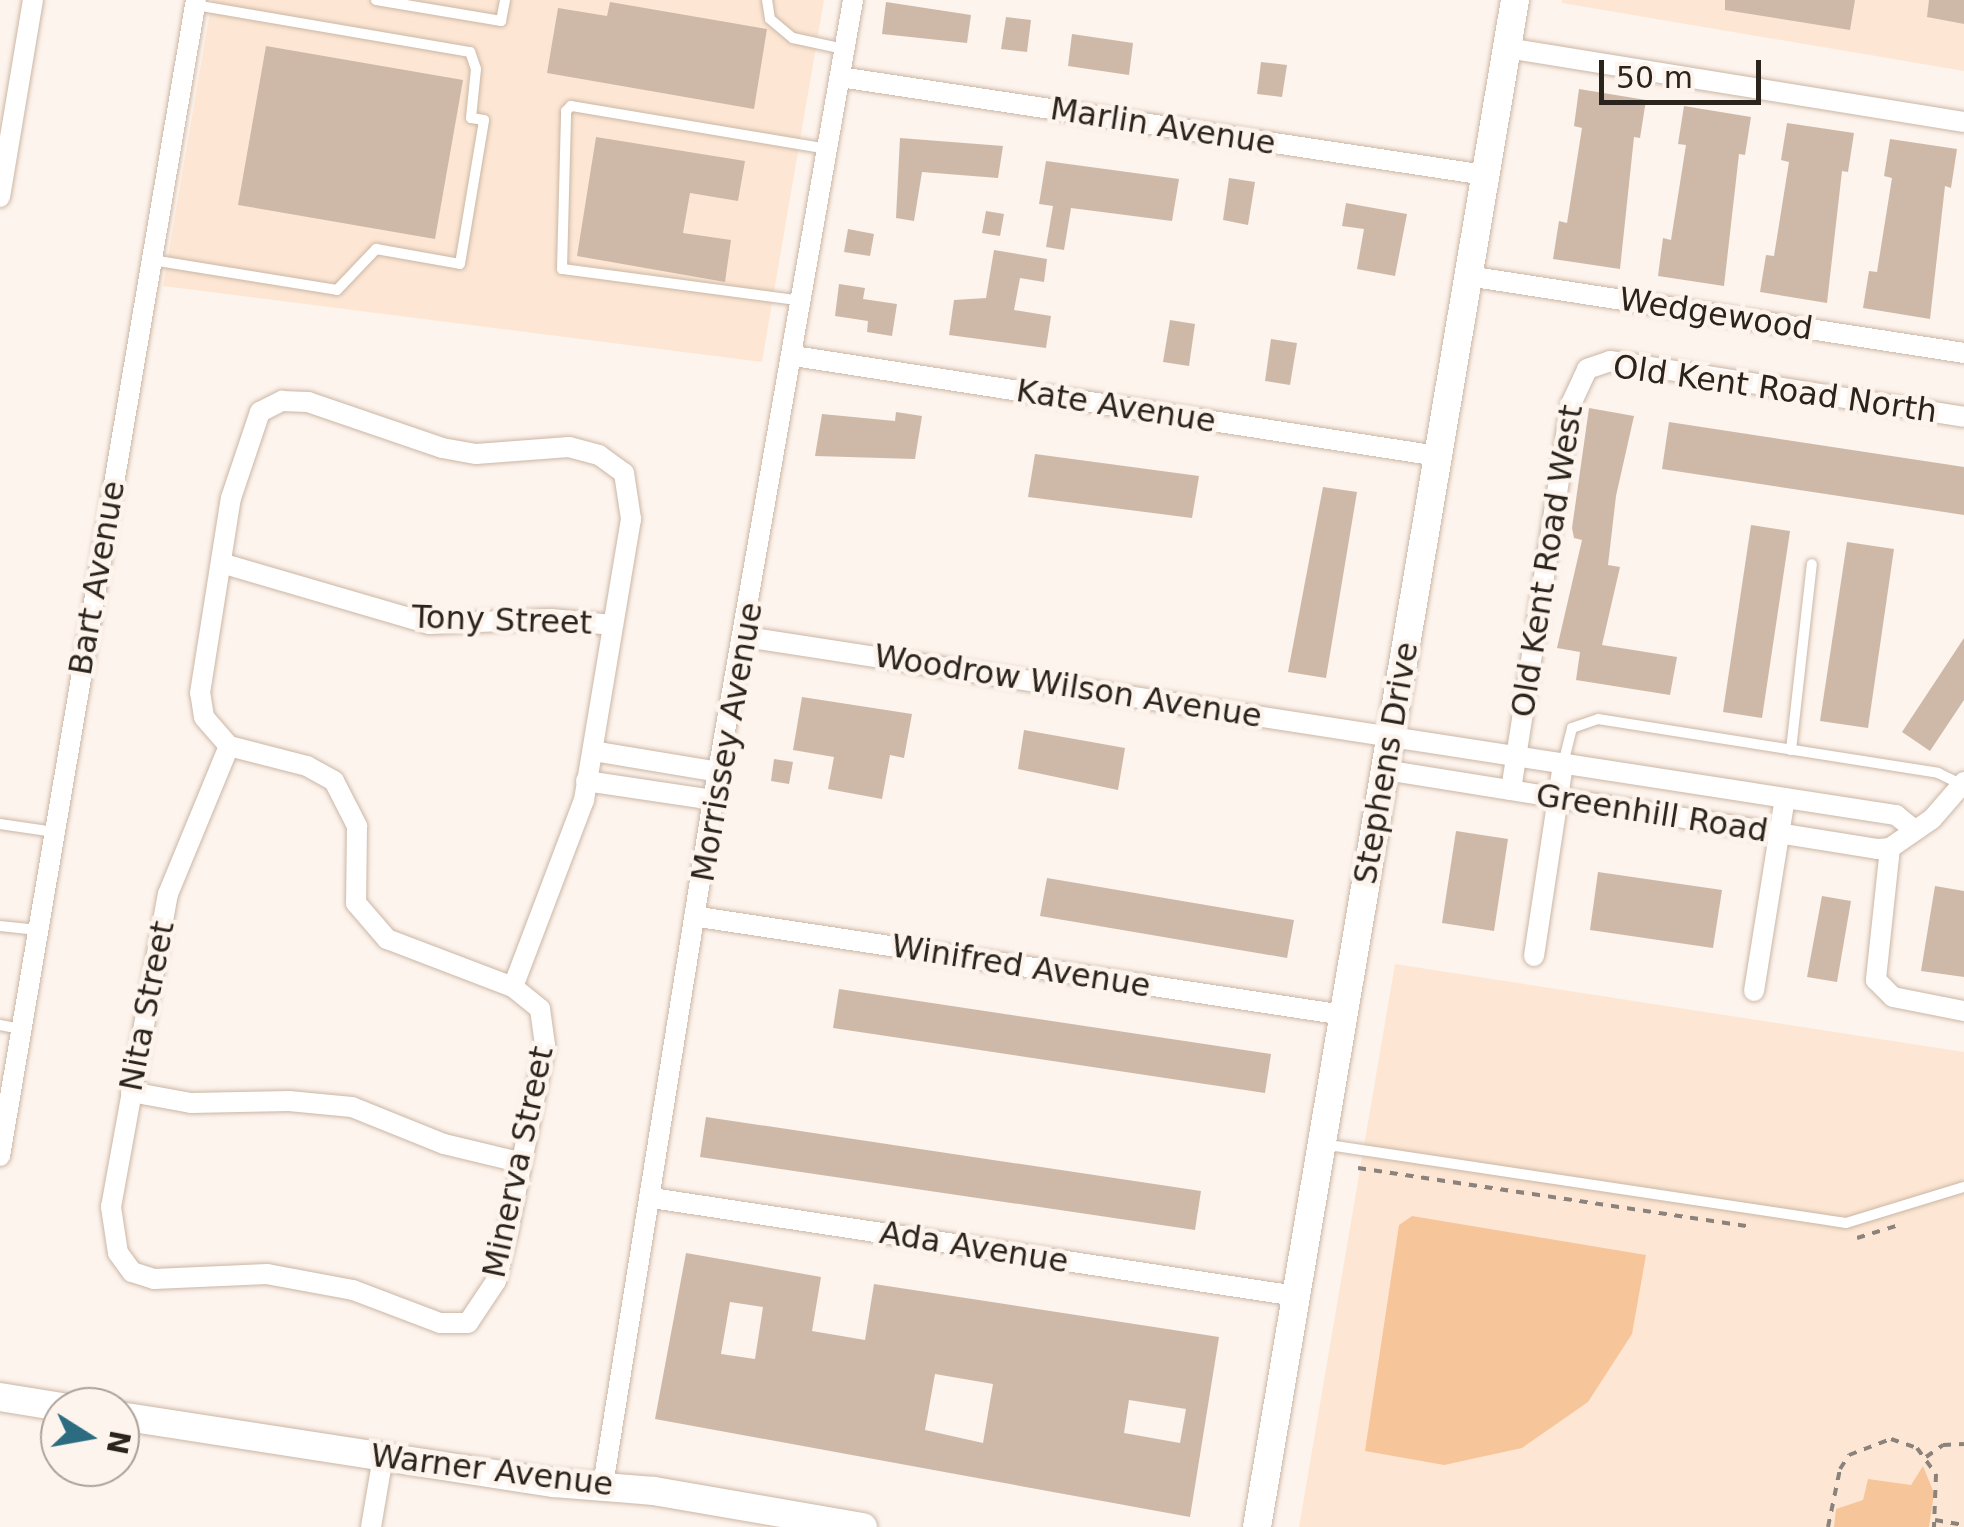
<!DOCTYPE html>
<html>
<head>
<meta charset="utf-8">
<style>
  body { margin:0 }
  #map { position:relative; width:1964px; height:1527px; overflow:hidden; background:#fdf4ed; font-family:"DejaVu Sans",sans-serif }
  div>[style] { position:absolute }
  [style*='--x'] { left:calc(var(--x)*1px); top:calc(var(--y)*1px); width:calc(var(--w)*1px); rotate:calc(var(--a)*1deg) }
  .built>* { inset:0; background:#fde7d4 }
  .green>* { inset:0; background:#f7c59a }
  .building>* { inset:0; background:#ceb9a8 }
  .path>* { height:4px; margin-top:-2px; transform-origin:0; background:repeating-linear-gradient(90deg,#8a827b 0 8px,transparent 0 16px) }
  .roads { filter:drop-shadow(0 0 2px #cbb6a5) drop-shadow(0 0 2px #cbb6a5) }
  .service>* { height:10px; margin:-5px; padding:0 5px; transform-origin:5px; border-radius:5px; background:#fff }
  .minor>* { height:20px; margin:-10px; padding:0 10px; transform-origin:10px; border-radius:10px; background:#fff }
  .tertiary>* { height:28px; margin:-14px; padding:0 14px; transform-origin:14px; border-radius:14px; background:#fff }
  span { translate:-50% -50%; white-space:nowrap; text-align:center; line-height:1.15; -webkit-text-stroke:9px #fdf4ed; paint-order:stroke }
  .street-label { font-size:32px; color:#2b241d }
  .north { position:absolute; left:40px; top:1387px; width:100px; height:100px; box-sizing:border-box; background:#fdf4ed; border:2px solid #a9a19a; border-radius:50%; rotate:101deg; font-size:28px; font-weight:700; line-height:40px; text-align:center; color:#2b241d }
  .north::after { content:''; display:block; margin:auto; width:35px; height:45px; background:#2b6c80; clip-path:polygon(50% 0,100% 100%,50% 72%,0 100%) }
  .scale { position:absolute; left:1599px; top:60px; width:162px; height:45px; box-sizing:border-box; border:5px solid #2b241d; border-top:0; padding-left:12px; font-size:30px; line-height:35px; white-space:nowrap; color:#2b241d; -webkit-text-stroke:8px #fdf4ed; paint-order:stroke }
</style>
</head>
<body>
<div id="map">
  <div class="built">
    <i style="clip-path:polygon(212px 0,824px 0,762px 362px,163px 286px)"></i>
    <i style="clip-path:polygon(1562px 0,1964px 0,1964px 71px,1562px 3px)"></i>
    <i style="clip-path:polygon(1395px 964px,1964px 1052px,1964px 1527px,1299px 1527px)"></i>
  </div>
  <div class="green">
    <i style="clip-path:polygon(1412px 1216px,1646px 1255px,1632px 1334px,1588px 1402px,1522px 1448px,1444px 1465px,1365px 1451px,1399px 1225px)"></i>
    <i style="clip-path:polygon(1923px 1466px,1934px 1493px,1929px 1527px,1834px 1527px,1836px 1509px,1863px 1500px,1868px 1479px,1911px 1485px)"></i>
  </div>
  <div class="building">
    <i style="clip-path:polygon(1725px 0,1855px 0,1850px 30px,1725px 10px)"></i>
    <i style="clip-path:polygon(1929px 0,1964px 0,1964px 24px,1927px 17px)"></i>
    <i style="clip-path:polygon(610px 2px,767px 29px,754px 109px,547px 73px,558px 8px,607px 16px)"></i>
    <i style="clip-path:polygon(886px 2px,971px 15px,967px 43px,882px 34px)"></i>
    <i style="clip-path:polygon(1006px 17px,1031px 20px,1027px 52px,1001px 49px)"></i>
    <i style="clip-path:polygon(1072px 34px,1133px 43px,1129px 75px,1068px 66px)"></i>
    <i style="clip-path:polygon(266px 46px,463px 80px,435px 239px,238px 205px)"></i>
    <i style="clip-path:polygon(1261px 62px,1287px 65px,1282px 97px,1257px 94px)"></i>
    <i style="clip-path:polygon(1579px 89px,1646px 100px,1640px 138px,1634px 137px,1620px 269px,1553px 259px,1559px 221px,1567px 223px,1582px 128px,1574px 126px)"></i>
    <i style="clip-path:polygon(1684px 106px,1751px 117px,1745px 155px,1739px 154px,1724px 286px,1658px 276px,1663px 238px,1671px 240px,1686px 145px,1678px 144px)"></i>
    <i style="clip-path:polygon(1787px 123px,1854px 133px,1848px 172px,1842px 171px,1827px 303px,1760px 292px,1766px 255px,1774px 256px,1789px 162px,1781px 160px)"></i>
    <i style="clip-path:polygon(596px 137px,745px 161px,738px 201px,690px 193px,683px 233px,731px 240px,725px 282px,577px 256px)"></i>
    <i style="clip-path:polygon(900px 138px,1003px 146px,998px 178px,922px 172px,914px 221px,896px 218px)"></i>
    <i style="clip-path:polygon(1890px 139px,1957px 149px,1951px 188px,1945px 186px,1930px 319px,1863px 308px,1869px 271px,1877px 272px,1892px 178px,1884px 176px)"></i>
    <i style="clip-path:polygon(1046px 161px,1179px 179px,1172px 221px,1071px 208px,1064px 250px,1046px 247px,1053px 206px,1039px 204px)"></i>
    <i style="clip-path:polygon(1229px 178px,1255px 182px,1248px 225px,1223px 220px)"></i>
    <i style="clip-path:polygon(1346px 203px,1407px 214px,1395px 276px,1357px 269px,1364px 229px,1342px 226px)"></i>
    <i style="clip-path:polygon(986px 211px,1004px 214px,1000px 236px,982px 233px)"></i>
    <i style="clip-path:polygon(848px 229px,874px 234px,870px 256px,844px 252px)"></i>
    <i style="clip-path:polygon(994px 250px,1047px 259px,1044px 282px,1020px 278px,1014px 310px,1051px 316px,1046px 348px,949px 335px,954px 300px,986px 298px)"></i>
    <i style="clip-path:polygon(839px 284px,865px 288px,863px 299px,897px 304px,892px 336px,867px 332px,868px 321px,835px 316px)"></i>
    <i style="clip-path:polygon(1170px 320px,1195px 324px,1189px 366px,1163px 362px)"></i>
    <i style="clip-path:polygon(1271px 339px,1297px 343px,1290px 385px,1265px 381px)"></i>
    <i style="clip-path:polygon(1589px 408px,1634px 416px,1616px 496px,1608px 565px,1620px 567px,1602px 645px,1677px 657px,1670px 695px,1576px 680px,1580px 652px,1557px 648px,1582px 540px,1574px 538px,1572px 528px)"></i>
    <i style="clip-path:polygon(896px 412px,922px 416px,915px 459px,815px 456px,822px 414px,895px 421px)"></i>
    <i style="clip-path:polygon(1669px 422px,1964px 467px,1964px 515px,1662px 469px)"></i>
    <i style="clip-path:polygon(1035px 454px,1199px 476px,1192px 518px,1028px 497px)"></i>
    <i style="clip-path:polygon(1323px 487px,1357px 492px,1326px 678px,1288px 672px)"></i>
    <i style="clip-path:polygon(1751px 525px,1790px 531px,1762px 718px,1723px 712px)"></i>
    <i style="clip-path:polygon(1847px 542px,1894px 549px,1868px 728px,1820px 721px)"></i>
    <i style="clip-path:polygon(1964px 638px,1964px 700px,1930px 751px,1902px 732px)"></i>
    <i style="clip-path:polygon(802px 697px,912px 714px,904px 758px,890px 755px,882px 799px,828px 789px,834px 757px,793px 750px)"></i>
    <i style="clip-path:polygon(1024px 730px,1125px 748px,1118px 790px,1018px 769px)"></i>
    <i style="clip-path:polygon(774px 759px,793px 762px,789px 784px,771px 781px)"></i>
    <i style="clip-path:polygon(1456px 831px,1508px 839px,1494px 931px,1442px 923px)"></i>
    <i style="clip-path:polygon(1598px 872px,1722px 890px,1713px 948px,1590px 930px)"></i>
    <i style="clip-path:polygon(1047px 878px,1294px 920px,1287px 958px,1040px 916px)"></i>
    <i style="clip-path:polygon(1935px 886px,1964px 891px,1964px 977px,1921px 971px)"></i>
    <i style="clip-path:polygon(1822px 896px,1851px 901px,1837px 982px,1807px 977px)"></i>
    <i style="clip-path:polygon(839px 989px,1271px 1054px,1265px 1093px,833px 1028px)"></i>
    <i style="clip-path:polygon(706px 1117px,1201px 1191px,1195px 1230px,700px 1157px)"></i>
    <i style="clip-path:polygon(evenodd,686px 1253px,821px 1277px,812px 1331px,865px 1340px,874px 1284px,1219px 1337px,1190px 1517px,655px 1419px,686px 1253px,730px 1302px,763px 1307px,755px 1359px,721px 1354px,730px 1302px,686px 1253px,935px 1374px,993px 1384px,983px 1443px,925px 1430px,935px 1374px,686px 1253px,1129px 1400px,1186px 1409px,1180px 1443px,1124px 1433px,1129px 1400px)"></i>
  </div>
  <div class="path">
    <i style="--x:1358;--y:1168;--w:394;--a:8.5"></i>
    <i style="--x:1857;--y:1238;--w:41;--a:-17.1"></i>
    <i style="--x:1926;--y:1457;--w:21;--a:-35"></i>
    <i style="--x:1943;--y:1445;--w:21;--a:-3"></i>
    <i style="--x:1935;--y:1520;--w:29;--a:10"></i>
    <i style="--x:1828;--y:1527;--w:59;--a:-78.3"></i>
    <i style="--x:1840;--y:1469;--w:17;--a:-57"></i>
    <i style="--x:1849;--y:1455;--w:45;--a:-20.9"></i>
    <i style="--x:1891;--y:1439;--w:28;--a:19"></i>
    <i style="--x:1917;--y:1448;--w:32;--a:54"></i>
    <i style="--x:1936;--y:1474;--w:53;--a:92.2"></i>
  </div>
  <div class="roads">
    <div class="service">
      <i style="--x:376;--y:0;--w:127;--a:9.5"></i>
      <i style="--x:501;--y:21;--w:21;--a:-79"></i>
      <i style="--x:767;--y:0;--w:19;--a:81"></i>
      <i style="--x:770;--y:19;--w:30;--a:40"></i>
      <i style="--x:793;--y:38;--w:52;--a:12.2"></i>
      <i style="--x:152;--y:260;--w:187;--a:9.2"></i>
      <i style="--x:337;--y:290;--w:57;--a:-46.4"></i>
      <i style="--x:376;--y:249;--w:85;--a:10.1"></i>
      <i style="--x:460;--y:264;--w:146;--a:-80.5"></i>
      <i style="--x:484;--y:120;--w:13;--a:-171"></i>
      <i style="--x:471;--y:118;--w:49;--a:-84.2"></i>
      <i style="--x:476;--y:69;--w:18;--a:-109"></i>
      <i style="--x:470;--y:52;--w:279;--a:-170.3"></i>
      <i style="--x:803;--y:301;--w:243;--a:-172.4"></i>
      <i style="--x:562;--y:269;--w:158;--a:-88.5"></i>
      <i style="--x:566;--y:111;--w:7;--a:-45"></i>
      <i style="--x:571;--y:106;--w:260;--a:9.5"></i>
      <i style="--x:1791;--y:750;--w:187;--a:-83.6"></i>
      <i style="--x:1563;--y:764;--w:37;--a:-76"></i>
      <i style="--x:1572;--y:728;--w:28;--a:-19"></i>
      <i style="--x:1598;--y:719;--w:344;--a:9"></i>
      <i style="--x:1938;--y:773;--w:25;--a:26"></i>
      <i style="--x:0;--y:824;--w:55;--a:8.4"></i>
      <i style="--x:0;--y:926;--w:38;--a:6"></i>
      <i style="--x:0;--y:1025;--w:21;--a:11"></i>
      <i style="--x:1322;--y:1144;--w:530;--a:8.57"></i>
      <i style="--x:1846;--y:1223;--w:123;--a:-17"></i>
    </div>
    <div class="minor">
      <i style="--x:1507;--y:48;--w:463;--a:9.2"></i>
      <i style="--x:840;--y:77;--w:652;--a:8.64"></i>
      <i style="--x:0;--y:197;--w:200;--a:-80.5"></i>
      <i style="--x:1468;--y:276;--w:502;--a:8.82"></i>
      <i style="--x:794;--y:356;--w:652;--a:8.83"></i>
      <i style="--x:221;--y:563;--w:217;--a:16.3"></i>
      <i style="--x:429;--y:624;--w:122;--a:-2.3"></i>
      <i style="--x:551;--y:619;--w:62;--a:5.5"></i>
      <i style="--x:746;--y:637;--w:1164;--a:8.8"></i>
      <i style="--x:1896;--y:815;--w:21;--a:39"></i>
      <i style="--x:229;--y:746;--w:81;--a:14.4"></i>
      <i style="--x:307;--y:766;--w:31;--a:29"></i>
      <i style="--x:334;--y:781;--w:51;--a:62.9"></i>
      <i style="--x:357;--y:826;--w:77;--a:90.7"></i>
      <i style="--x:356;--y:903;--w:48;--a:49.3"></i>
      <i style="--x:387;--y:939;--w:135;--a:20.9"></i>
      <i style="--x:513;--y:987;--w:35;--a:39"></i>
      <i style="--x:540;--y:1009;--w:37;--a:82"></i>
      <i style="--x:545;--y:1046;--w:189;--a:101.3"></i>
      <i style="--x:508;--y:1231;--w:51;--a:103.5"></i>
      <i style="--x:496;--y:1281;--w:50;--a:123.7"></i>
      <i style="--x:468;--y:1323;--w:28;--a:180"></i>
      <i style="--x:440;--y:1323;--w:93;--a:-159.2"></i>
      <i style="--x:353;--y:1290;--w:87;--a:-169.5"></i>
      <i style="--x:267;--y:1274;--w:113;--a:177.5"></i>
      <i style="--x:154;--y:1279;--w:23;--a:-162"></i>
      <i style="--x:132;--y:1272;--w:24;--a:-126"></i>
      <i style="--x:118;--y:1253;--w:47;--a:-98.7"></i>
      <i style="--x:111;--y:1207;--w:318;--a:-79.7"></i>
      <i style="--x:168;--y:894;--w:160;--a:-67.6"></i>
      <i style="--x:229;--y:746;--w:38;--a:-131"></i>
      <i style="--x:204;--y:717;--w:24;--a:-99"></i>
      <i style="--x:200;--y:693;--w:197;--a:-81"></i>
      <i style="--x:231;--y:498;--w:91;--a:-71.4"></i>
      <i style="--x:260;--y:412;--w:25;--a:-27"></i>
      <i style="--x:282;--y:401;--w:26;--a:2"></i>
      <i style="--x:308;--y:402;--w:142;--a:18.9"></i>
      <i style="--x:442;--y:448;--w:35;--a:10"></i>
      <i style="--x:476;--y:454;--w:93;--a:-4.3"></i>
      <i style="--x:569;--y:447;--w:31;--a:15"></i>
      <i style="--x:599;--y:455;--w:31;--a:36"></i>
      <i style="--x:624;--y:473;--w:47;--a:81.3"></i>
      <i style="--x:631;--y:519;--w:285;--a:99.5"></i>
      <i style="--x:584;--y:800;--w:200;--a:110.8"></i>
      <i style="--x:593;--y:751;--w:127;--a:9.5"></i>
      <i style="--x:1385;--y:770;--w:498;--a:9.1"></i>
      <i style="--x:1877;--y:849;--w:13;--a:-4"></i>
      <i style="--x:1890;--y:848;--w:51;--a:-34.6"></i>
      <i style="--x:1932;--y:819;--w:49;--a:-49.1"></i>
      <i style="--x:586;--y:781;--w:128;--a:8.5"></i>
      <i style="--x:1511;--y:790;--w:391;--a:-81.2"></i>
      <i style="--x:1571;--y:404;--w:38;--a:-65"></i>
      <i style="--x:1587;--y:369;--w:24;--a:-19"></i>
      <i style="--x:1610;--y:361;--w:21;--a:8"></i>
      <i style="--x:1631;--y:364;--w:337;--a:9"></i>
      <i style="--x:1890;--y:848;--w:133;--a:96.1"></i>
      <i style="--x:1876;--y:980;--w:24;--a:45"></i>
      <i style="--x:1893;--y:997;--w:72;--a:11.2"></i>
      <i style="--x:699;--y:917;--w:652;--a:8.64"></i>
      <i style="--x:1534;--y:956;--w:194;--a:-81.4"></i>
      <i style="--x:1754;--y:991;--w:195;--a:-80.9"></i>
      <i style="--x:131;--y:1092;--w:61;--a:10.4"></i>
      <i style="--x:191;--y:1103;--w:98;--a:-1.2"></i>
      <i style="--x:289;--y:1101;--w:63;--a:5.4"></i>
      <i style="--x:352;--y:1107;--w:99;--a:21.9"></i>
      <i style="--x:444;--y:1144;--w:77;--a:13.5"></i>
      <i style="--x:0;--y:1156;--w:1172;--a:-80.38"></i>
      <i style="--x:652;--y:1198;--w:651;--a:8.65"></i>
      <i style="--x:603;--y:1485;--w:694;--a:-80.88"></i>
      <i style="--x:713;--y:800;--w:812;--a:-80.07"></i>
      <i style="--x:371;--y:1527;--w:71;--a:-80.3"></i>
    </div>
    <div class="tertiary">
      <i style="--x:0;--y:1397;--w:63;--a:9.2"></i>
      <i style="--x:120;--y:1416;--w:439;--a:8.8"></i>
      <i style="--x:554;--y:1483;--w:100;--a:4.6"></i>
      <i style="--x:654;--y:1491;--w:212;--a:9.8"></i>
      <i style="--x:1257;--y:1527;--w:1549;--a:-80.41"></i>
    </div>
  </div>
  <div class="street-label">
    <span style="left:1163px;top:126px;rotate:9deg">Marlin Avenue</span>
    <span style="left:1716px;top:314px;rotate:9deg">Wedgewood</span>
    <span style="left:1775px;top:389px;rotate:8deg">Old Kent Road North</span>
    <span style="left:1116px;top:406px;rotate:9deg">Kate Avenue</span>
    <span style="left:1547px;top:561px;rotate:-81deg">Old Kent Road West</span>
    <span style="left:97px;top:578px;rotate:-80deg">Bart Avenue</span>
    <span style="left:502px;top:620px;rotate:2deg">Tony Street</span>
    <span style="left:1068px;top:686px;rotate:9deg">Woodrow Wilson Avenue</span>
    <span style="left:727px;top:742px;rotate:-80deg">Morrissey Avenue</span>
    <span style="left:1386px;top:763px;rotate:-80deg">Stephens Drive</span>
    <span style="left:1652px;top:813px;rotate:9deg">Greenhill Road</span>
    <span style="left:1021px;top:966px;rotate:9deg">Winifred Avenue</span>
    <span style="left:147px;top:1006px;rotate:-79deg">Nita Street</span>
    <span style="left:518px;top:1162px;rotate:-78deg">Minerva Street</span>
    <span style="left:974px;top:1247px;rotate:9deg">Ada Avenue</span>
    <span style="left:492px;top:1470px;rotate:7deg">Warner Avenue</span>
  </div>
  <div class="north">N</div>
  <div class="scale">50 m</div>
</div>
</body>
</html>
